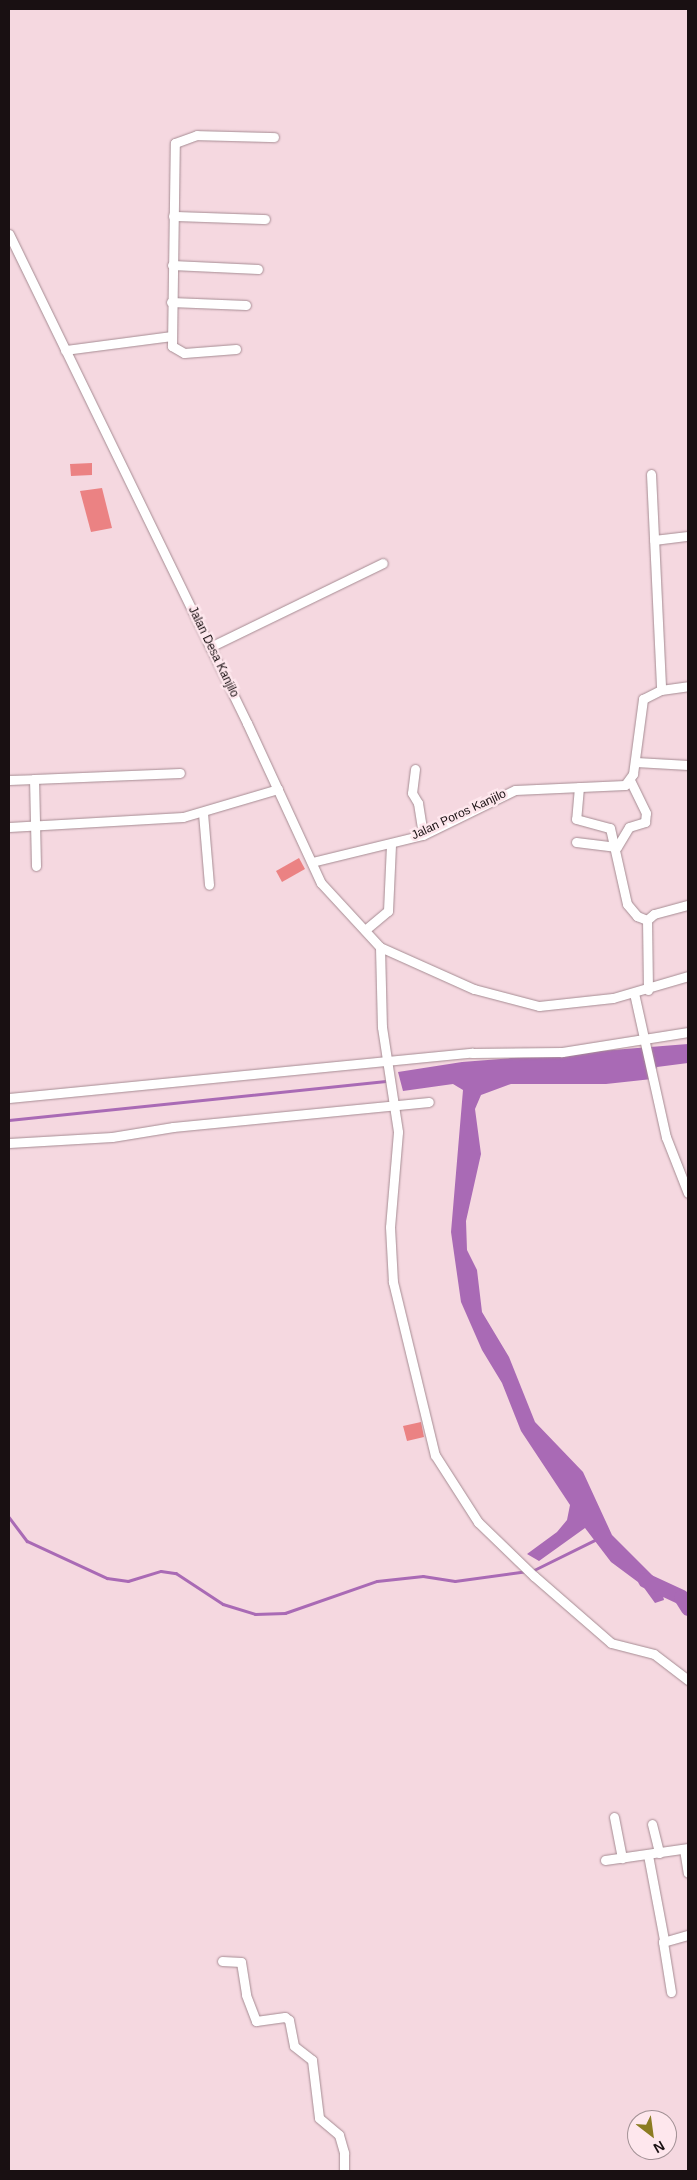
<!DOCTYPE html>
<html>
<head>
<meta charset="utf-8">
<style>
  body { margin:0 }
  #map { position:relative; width:697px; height:2180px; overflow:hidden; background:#f5d8e0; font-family:Helvetica,sans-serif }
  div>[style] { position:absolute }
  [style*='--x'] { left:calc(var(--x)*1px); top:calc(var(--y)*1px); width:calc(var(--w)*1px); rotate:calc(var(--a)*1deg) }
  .water>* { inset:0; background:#a96ab5 }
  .stream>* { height:2.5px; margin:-1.25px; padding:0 1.25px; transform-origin:1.25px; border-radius:1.25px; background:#a96ab5 }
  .river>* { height:15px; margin:-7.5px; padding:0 7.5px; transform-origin:7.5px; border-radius:7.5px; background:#a96ab5 }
  .building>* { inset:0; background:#eb8283 }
  .roads { filter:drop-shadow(0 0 1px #a68c93) drop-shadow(0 0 1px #a68c93) }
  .minor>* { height:9px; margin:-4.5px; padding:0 4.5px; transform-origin:4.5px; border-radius:4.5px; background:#fff }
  span { translate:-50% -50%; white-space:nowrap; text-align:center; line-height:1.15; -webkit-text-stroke:5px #fee7ed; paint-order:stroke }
  .street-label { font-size:12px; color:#191012 }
  .frame { position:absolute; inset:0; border:10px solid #191012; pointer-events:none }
  .north { position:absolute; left:627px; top:2110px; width:50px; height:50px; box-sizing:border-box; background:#fee7ed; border:1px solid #a29195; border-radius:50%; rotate:150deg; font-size:14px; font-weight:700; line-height:20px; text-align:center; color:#191012 }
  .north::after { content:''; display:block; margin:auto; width:18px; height:22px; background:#8c7c22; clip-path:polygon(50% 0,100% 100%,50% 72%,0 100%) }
</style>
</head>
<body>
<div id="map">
  <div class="water">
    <i style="clip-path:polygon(688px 1044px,688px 1063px,657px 1067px,652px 1079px,606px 1084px,511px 1084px,481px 1095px,475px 1109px,481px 1154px,466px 1221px,467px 1250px,477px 1270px,482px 1312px,509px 1357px,535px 1422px,583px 1472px,612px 1535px,660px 1583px,664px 1600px,655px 1603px,642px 1585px,611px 1562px,585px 1528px,539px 1561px,527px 1554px,557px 1532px,567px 1520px,570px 1505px,521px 1431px,502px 1383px,482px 1350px,461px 1302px,451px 1232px,463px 1090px,453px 1084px,403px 1091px,398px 1072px,462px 1062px)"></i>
  </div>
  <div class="stream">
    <i style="--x:9;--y:1120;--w:381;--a:-5.9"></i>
    <i style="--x:9;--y:1517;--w:30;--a:53"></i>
    <i style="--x:27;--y:1541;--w:88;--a:24.8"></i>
    <i style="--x:107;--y:1578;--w:21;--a:8"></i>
    <i style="--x:128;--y:1581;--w:34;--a:-17"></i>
    <i style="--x:161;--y:1571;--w:15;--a:8"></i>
    <i style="--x:176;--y:1573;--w:56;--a:33.4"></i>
    <i style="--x:223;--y:1604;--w:34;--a:17"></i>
    <i style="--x:255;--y:1614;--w:30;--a:-2"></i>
    <i style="--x:285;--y:1613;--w:97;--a:-19.2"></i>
    <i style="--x:377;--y:1581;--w:46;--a:-6.2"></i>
    <i style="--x:423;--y:1576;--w:32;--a:9"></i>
    <i style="--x:455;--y:1581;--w:73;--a:-7.9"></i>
    <i style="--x:532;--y:1571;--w:72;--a:-26.2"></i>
  </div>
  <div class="river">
    <i style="--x:645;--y:1580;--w:40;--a:25"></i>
    <i style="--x:681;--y:1597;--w:13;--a:58"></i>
  </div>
  <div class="building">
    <i style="clip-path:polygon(92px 463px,92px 475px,71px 476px,70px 464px)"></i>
    <i style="clip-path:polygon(102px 488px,112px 528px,91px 532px,80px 491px)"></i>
    <i style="clip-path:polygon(299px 858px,305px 869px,282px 882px,276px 871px)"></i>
    <i style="clip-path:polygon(421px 1422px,424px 1437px,407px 1441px,403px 1426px)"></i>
  </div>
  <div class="roads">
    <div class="minor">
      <i style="--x:173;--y:216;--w:92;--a:1.9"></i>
      <i style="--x:9;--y:234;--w:544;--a:64.05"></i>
      <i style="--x:247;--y:723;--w:176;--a:65.2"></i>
      <i style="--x:321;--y:883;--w:87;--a:47.3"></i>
      <i style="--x:380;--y:947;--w:80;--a:88.6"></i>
      <i style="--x:382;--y:1027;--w:106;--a:81.3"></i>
      <i style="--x:398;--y:1132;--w:95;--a:94.8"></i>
      <i style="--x:390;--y:1227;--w:55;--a:86.9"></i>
      <i style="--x:393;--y:1282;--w:178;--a:76.4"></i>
      <i style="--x:435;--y:1455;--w:80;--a:57.3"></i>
      <i style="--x:478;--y:1522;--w:78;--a:44"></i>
      <i style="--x:534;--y:1576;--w:102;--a:41"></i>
      <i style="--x:611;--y:1643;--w:44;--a:14.3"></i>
      <i style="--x:654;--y:1654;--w:43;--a:37.4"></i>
      <i style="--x:172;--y:265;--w:86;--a:2.7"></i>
      <i style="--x:171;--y:302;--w:75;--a:2.3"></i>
      <i style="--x:236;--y:349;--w:52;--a:175.6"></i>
      <i style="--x:184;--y:353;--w:14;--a:-150"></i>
      <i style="--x:172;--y:346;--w:203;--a:-89.2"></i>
      <i style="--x:175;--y:143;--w:23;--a:-20"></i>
      <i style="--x:197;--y:135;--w:77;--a:1.5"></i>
      <i style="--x:65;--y:350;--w:107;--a:-7.5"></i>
      <i style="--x:651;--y:474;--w:216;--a:87.3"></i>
      <i style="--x:654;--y:540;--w:34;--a:-7"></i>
      <i style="--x:210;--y:647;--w:192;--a:-25.9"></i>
      <i style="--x:636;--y:762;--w:52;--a:3.3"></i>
      <i style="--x:415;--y:769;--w:24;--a:97"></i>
      <i style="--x:412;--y:793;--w:12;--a:59"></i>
      <i style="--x:418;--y:803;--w:32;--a:81"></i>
      <i style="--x:9;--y:780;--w:25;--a:-2"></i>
      <i style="--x:579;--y:787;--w:32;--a:95"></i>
      <i style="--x:576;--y:819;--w:35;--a:15"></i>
      <i style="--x:610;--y:828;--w:78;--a:77.4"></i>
      <i style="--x:627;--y:904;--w:16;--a:50"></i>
      <i style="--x:637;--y:916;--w:11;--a:22"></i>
      <i style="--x:203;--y:813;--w:72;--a:85.2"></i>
      <i style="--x:9;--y:827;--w:174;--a:-3.3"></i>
      <i style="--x:183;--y:817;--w:99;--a:-16.4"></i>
      <i style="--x:576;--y:842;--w:41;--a:7"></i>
      <i style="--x:617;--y:847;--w:23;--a:-59"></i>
      <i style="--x:629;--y:827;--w:17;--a:-17"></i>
      <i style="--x:645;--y:822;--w:9;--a:-84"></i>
      <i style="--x:646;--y:813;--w:37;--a:-116"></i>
      <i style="--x:312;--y:862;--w:114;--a:-13.7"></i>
      <i style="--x:423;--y:835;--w:102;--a:-26.1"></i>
      <i style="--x:515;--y:790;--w:110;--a:-2.6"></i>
      <i style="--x:625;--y:785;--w:14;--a:-54"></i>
      <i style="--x:633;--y:774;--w:76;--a:-82.4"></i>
      <i style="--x:643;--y:699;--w:20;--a:-27"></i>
      <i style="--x:661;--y:690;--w:27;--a:-8"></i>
      <i style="--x:36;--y:866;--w:87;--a:-91.3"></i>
      <i style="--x:34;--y:779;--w:146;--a:-2.4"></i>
      <i style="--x:365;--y:930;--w:30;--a:-40"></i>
      <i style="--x:388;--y:911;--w:67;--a:-87.4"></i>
      <i style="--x:380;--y:947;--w:103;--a:24.1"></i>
      <i style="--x:474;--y:989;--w:67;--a:14.7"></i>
      <i style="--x:539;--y:1006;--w:74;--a:-6.2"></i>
      <i style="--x:613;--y:998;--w:78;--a:-16.3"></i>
      <i style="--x:648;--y:990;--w:70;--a:-90.8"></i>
      <i style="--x:647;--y:920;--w:9;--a:-41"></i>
      <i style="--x:654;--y:914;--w:35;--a:-15"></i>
      <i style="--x:634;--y:993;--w:148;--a:77.5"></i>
      <i style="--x:666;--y:1137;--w:60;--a:68.6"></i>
      <i style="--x:9;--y:1098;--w:465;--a:-5.6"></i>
      <i style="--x:472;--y:1053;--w:90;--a:-0.6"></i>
      <i style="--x:562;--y:1052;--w:128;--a:-9"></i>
      <i style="--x:9;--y:1143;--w:103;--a:-3.3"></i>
      <i style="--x:112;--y:1137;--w:62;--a:-9.3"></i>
      <i style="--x:173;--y:1127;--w:257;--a:-5.6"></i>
      <i style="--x:614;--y:1817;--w:42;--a:79"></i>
      <i style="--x:652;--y:1824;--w:30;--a:76"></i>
      <i style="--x:684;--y:1849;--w:24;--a:81"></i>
      <i style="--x:648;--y:1855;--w:86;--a:79.3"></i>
      <i style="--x:605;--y:1860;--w:84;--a:-8.2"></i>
      <i style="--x:222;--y:1961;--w:19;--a:3"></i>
      <i style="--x:241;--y:1962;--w:33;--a:81"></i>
      <i style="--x:246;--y:1995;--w:28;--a:69"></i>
      <i style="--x:256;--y:2021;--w:29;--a:-8"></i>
      <i style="--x:285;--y:2017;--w:5;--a:37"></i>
      <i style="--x:289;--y:2020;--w:26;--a:79"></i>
      <i style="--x:294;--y:2046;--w:23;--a:38"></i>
      <i style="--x:312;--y:2060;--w:58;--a:83.1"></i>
      <i style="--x:319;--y:2118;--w:26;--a:40"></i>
      <i style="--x:339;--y:2135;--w:19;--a:74"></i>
      <i style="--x:344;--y:2153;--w:18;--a:90"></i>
      <i style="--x:671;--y:1992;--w:51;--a:-99.1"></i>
      <i style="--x:663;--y:1942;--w:26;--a:-16"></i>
    </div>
  </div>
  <div class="street-label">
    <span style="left:213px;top:652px;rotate:64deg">Jalan Desa Kanjilo</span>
    <span style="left:459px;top:815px;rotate:-25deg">Jalan Poros Kanjilo</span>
  </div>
  <div class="frame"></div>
  <div class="north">N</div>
</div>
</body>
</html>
